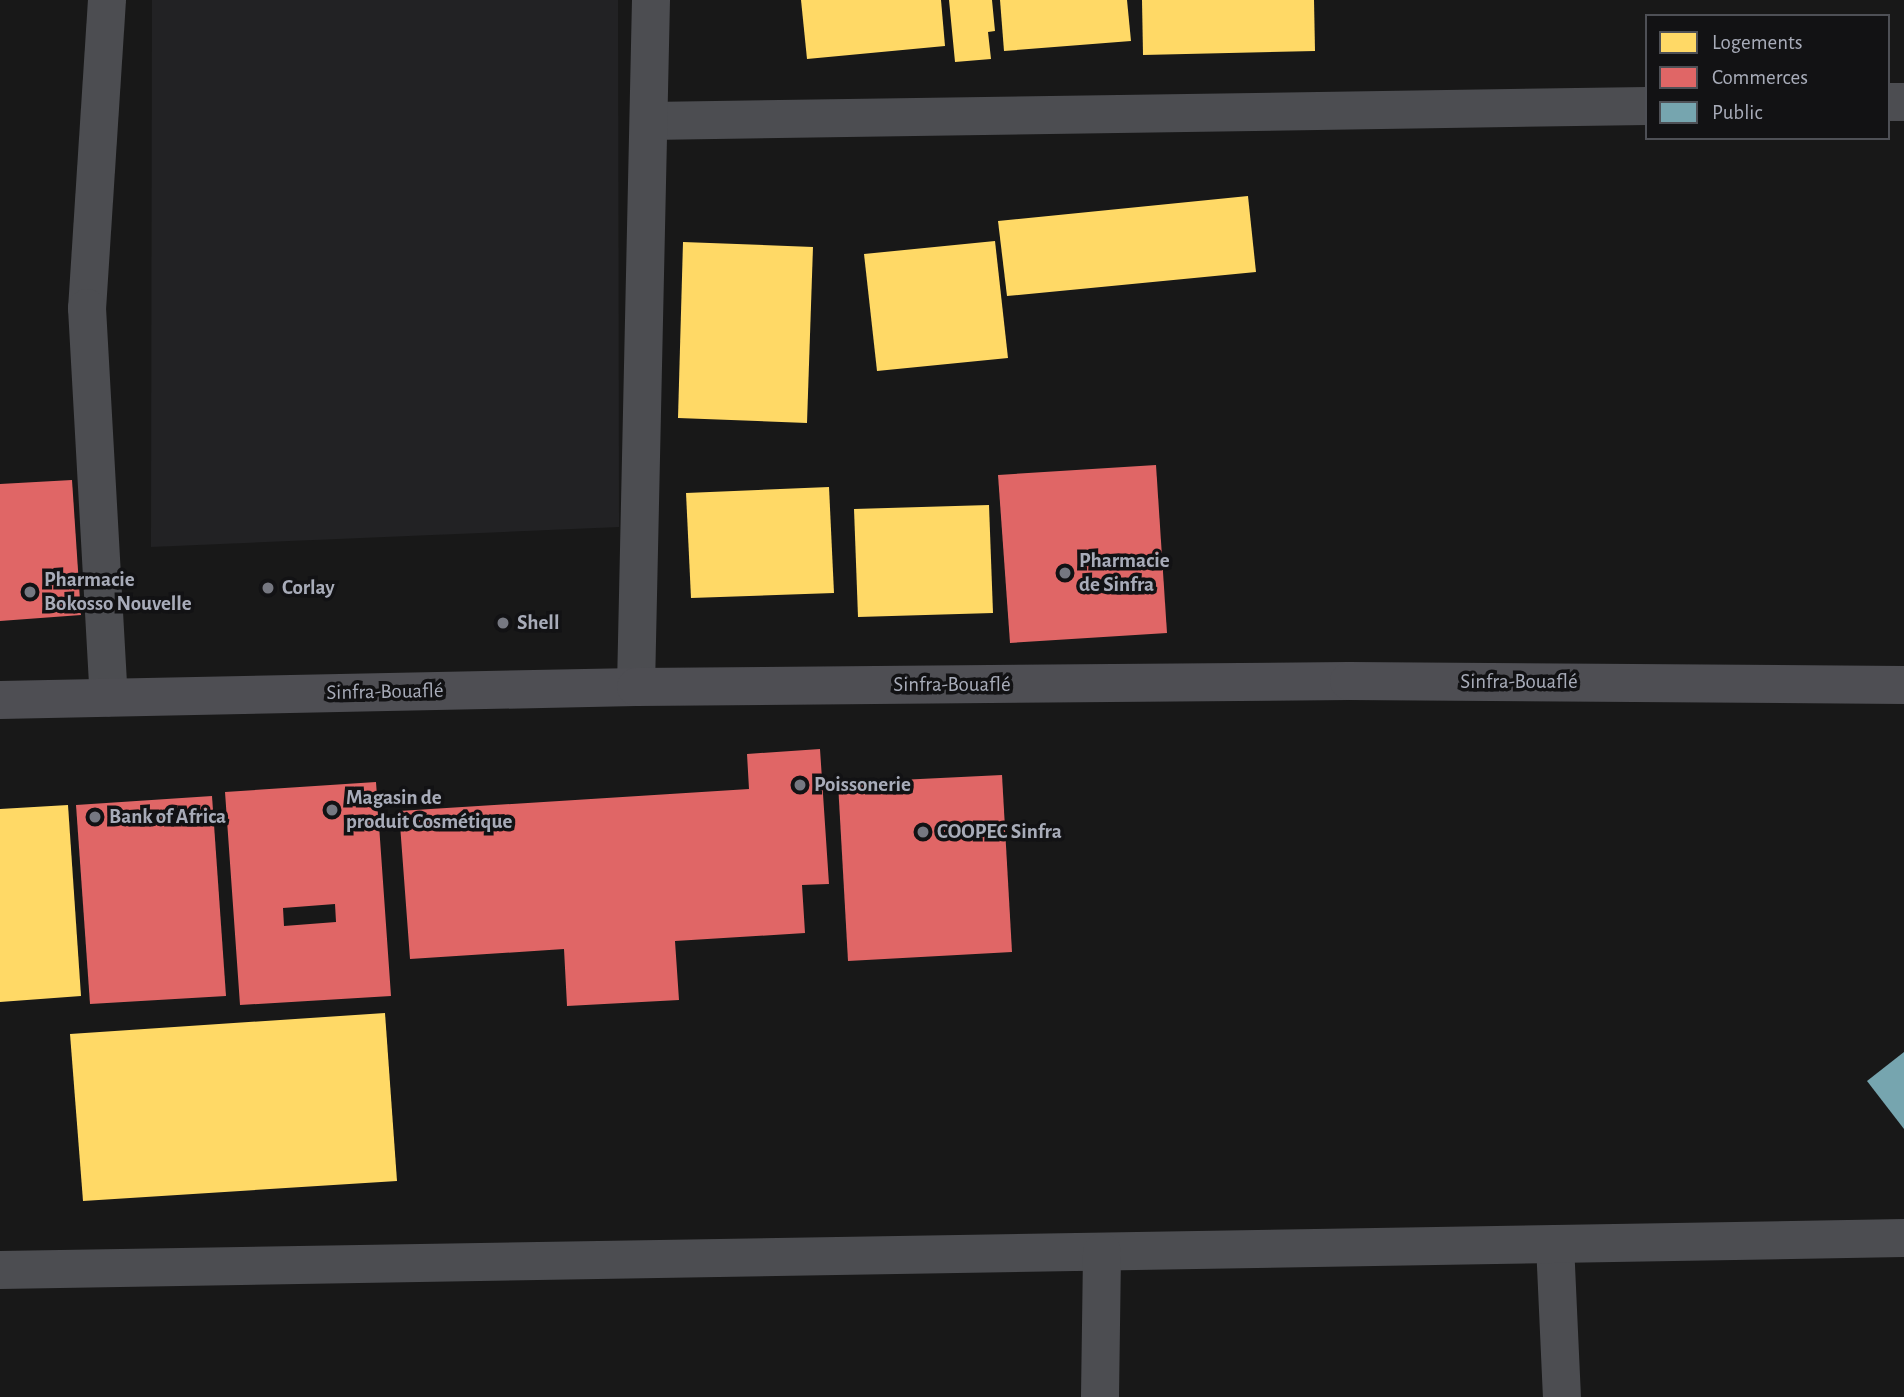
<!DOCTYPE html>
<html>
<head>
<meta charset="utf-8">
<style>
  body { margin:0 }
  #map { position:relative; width:1904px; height:1397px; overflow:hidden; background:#181818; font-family:"Alegreya Sans",sans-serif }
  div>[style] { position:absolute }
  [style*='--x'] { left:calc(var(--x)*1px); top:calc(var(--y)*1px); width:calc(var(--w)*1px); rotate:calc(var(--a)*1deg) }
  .built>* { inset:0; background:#222224 }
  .homes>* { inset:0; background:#ffd966 }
  .shops>* { inset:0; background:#e06666 }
  .public>* { inset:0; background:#76a5af }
  .minor>* { height:38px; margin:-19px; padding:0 19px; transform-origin:19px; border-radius:19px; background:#4c4d51 }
  .major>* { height:38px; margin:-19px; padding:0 19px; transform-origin:19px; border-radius:19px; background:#4e4e53 }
  .dots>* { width:19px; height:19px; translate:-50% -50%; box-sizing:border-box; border:4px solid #121214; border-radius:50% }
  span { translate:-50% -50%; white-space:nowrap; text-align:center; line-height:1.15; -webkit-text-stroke:7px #121214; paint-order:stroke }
  .poi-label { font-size:21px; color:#a8acb9; font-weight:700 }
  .left { translate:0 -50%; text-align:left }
  .street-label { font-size:21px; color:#a8acb9 }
  .legend { position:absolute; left:1645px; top:14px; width:245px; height:126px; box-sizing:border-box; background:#121214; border:2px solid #4e5056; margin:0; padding:9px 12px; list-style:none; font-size:21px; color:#a8acb9 }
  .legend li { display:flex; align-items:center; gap:14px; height:35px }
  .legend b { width:35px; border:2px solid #4e5056 }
</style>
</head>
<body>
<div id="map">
  <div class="built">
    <i style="clip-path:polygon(152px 0,618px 0,619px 527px,151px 547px)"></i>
  </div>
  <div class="homes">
    <i style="clip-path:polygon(801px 0,941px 0,945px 46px,807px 59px)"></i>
    <i style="clip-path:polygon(949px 0,992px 0,995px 31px,988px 32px,991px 59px,955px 62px)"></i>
    <i style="clip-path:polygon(1000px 0,1127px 0,1131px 41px,1004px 51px)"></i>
    <i style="clip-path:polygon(1142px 0,1314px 0,1315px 51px,1143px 55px)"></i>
    <i style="clip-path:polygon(1248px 196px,1256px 272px,1007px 296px,998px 221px)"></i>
    <i style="clip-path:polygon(995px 241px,1008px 358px,877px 371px,864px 254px)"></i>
    <i style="clip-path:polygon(683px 242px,813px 247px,807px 423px,678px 418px)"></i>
    <i style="clip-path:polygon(829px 487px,834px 593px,691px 598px,686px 493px)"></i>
    <i style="clip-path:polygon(989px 505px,993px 613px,858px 617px,854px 509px)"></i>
    <i style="clip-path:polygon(68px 805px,81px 996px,0 1002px,0 809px)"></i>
    <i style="clip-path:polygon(385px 1013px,397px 1181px,83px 1201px,70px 1034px)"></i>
  </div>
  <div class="shops">
    <i style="clip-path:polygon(1156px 465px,1167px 633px,1010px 643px,998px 475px)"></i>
    <i style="clip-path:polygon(72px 480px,81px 615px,0 621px,0 484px)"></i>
    <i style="clip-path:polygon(820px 749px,829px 884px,802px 885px,805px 933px,675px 941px,679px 1000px,567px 1006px,564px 949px,410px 959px,399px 811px,749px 789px,747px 754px)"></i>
    <i style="clip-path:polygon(1002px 775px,1012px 952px,848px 961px,838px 783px)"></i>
    <i style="clip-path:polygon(evenodd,376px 782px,391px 996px,240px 1005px,225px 792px,376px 782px,335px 904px,336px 922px,284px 926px,283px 908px,335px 904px)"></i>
    <i style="clip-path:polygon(212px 796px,226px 996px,90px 1004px,76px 805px)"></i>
  </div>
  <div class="public">
    <i style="clip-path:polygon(1904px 1052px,1904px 1129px,1867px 1081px)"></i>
  </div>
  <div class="minor">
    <i style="--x:107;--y:0;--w:309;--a:93.7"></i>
    <i style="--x:87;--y:308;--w:390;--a:86.8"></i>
    <i style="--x:1888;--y:102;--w:16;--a:0"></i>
    <i style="--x:649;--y:121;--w:998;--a:-0.86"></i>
    <i style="--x:636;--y:687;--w:687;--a:-88.75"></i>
    <i style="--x:1555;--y:1244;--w:153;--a:87.4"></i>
    <i style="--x:0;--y:1270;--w:1904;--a:-0.96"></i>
    <i style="--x:1100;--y:1397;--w:145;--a:-89.2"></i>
  </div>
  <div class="major">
    <i style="--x:0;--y:700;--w:636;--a:-1.17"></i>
    <i style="--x:636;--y:687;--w:713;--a:-0.48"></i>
    <i style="--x:1349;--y:681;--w:555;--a:0.41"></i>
  </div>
  <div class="dots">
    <i style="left:1065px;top:573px;background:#767881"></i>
    <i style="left:268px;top:588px;background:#767881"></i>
    <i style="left:30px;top:592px;background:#767881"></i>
    <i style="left:503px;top:623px;background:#767881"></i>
    <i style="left:800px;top:785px;background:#767881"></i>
    <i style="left:332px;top:810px;background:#767881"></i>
    <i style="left:95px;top:817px;background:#767881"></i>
    <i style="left:923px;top:832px;background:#767881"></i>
  </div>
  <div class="poi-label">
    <span class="left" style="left:1079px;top:573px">Pharmacie<br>de Sinfra</span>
    <span class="left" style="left:44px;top:592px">Pharmacie<br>Bokosso Nouvelle</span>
    <span class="left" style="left:282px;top:588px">Corlay</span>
    <span class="left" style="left:517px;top:623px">Shell</span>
    <span class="left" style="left:814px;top:785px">Poissonerie</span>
    <span class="left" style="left:346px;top:810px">Magasin de<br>produit Cosmétique</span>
    <span class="left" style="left:109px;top:817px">Bank of Africa</span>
    <span class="left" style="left:937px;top:832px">COOPEC Sinfra</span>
  </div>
  <div class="street-label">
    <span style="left:1519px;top:682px">Sinfra-Bouaflé</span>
    <span style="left:952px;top:685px">Sinfra-Bouaflé</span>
    <span style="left:385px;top:692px;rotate:-1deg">Sinfra-Bouaflé</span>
  </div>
  <ul class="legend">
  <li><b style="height:19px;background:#ffd966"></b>Logements</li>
  <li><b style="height:19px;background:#e06666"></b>Commerces</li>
  <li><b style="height:19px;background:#76a5af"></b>Public</li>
  </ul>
</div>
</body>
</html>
